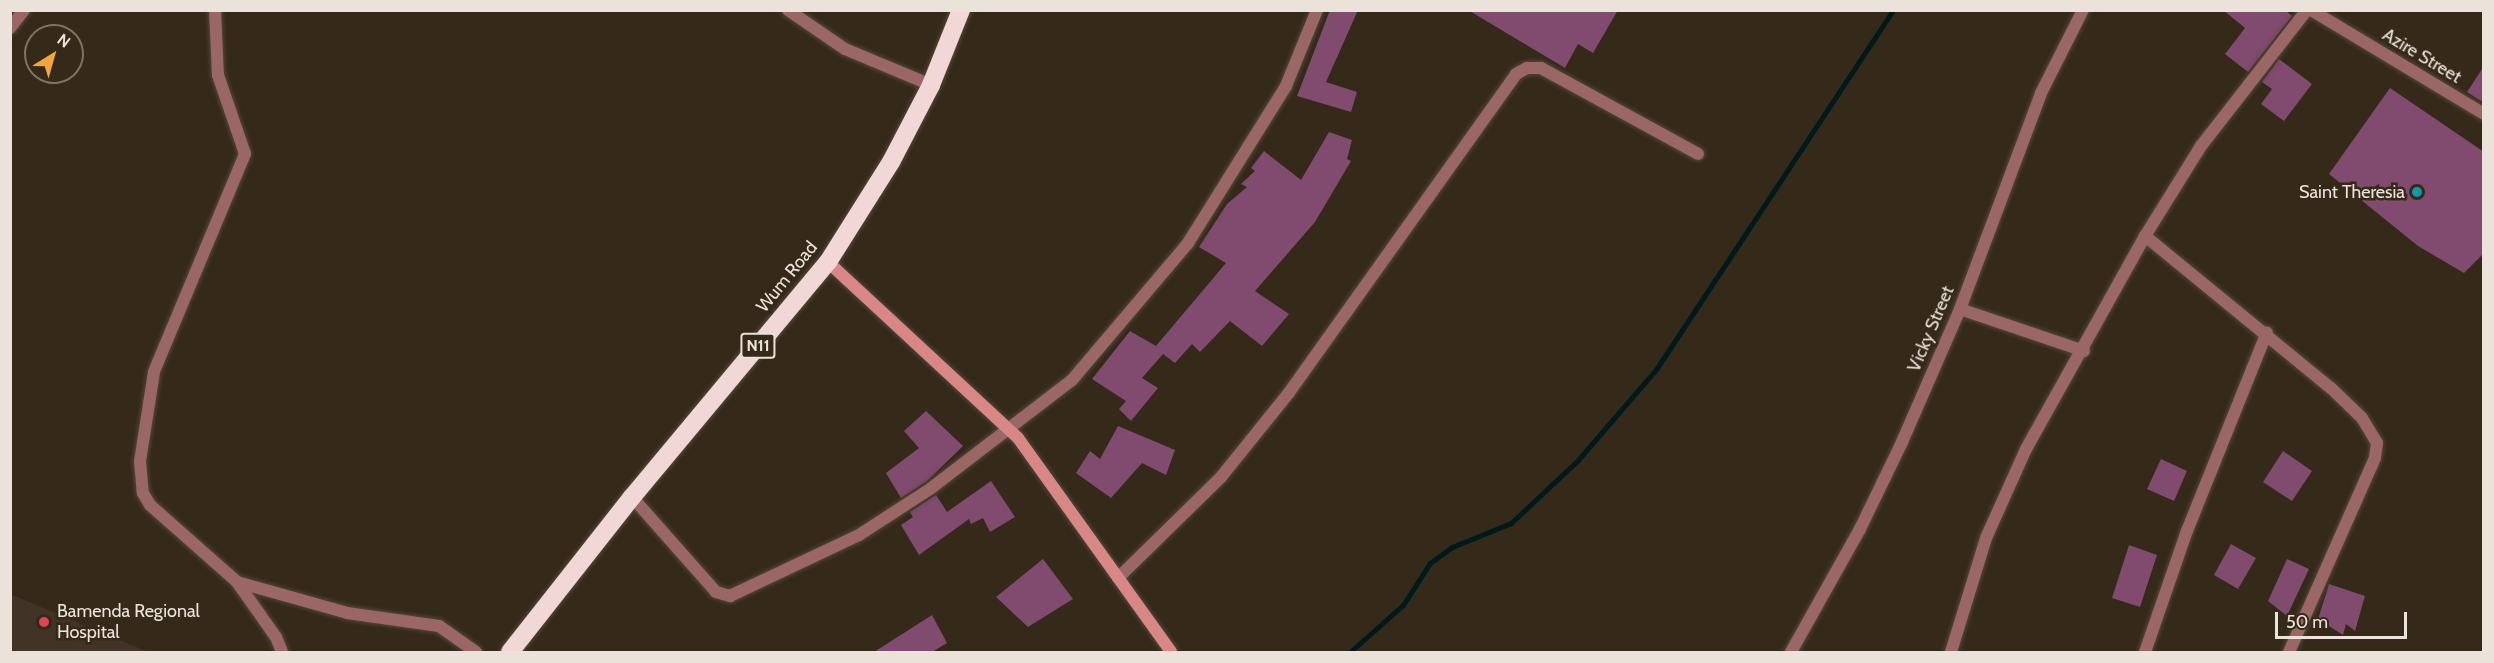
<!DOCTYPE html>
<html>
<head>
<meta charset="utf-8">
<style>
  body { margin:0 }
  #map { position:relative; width:2494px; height:663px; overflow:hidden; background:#35291a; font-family:Cabin,sans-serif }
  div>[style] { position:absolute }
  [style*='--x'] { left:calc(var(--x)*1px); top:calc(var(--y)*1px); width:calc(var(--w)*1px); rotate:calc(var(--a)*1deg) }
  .medical>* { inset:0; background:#413427 }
  .stream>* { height:5px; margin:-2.5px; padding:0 2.5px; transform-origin:2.5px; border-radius:2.5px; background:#001a1c }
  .building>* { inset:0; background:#814a6f }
  .roads { filter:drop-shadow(0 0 2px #524739) drop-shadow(0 0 2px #524739) }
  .street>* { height:12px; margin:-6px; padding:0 6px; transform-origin:6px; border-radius:6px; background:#9a6666 }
  .secondary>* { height:12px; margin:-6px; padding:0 6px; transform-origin:6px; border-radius:6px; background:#d98687 }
  .highway>* { height:18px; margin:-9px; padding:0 9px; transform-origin:9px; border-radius:9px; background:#f2d7d7 }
  .dots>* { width:16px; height:16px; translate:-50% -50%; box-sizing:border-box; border:3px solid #35291a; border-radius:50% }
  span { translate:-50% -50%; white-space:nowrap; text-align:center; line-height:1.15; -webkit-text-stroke:5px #35291a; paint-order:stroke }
  .shield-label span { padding:2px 4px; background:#35291a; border:2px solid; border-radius:4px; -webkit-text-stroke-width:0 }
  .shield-label { font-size:16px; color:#ebe3da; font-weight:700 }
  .street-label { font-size:18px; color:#ebe3da }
  .poi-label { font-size:18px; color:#ebe3da }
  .right { translate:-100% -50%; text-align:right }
  .left { translate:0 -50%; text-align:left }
  .frame { position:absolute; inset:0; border:12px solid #ebe3da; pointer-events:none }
  .north { position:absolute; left:24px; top:24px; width:60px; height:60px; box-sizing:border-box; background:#35291a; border:2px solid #7e7367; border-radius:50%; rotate:37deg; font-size:16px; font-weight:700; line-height:24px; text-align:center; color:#ebe3da }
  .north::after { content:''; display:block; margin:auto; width:21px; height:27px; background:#f1a640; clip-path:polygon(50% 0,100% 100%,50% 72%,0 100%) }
  .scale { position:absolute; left:2275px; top:612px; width:132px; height:27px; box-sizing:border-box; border:3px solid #ebe3da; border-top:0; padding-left:8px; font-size:18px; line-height:21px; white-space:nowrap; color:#ebe3da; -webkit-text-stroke:4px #35291a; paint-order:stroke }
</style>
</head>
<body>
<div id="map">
  <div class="medical">
    <i style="clip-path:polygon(10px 594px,146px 651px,147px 652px,11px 652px)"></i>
  </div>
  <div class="stream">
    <i style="--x:1350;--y:652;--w:71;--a:-41.6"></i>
    <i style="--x:1403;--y:605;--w:50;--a:-57.3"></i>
    <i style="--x:1430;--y:563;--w:27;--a:-36"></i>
    <i style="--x:1452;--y:547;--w:64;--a:-22.1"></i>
    <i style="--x:1511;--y:523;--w:92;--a:-43.2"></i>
    <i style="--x:1578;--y:460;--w:121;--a:-49.3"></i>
    <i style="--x:1657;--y:368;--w:429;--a:-56.6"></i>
  </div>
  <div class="building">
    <i style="clip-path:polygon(1330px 10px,1358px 10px,1326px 82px,1357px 92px,1351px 112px,1297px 96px)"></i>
    <i style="clip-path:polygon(1468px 10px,1618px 10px,1593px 53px,1578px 44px,1565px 68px)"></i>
    <i style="clip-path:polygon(2223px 10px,2285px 10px,2292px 16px,2248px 72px,2225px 54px,2245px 28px)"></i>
    <i style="clip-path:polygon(2279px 59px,2312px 84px,2284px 121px,2261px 104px,2272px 89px,2262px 82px)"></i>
    <i style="clip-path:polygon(2484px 66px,2484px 103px,2467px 92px)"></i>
    <i style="clip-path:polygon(2390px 88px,2484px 152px,2484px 253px,2464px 273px,2418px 246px,2329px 174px)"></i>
    <i style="clip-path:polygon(1329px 132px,1352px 140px,1347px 159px,1351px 161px,1315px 222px,1255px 291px,1289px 314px,1262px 346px,1230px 321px,1200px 352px,1192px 344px,1175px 363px,1163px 354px,1142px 378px,1158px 388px,1131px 421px,1119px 409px,1126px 401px,1092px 379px,1130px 331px,1156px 346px,1226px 263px,1199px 247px,1227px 204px,1247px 187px,1241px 184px,1255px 171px,1251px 168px,1264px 151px,1301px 180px)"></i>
    <i style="clip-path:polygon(926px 411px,963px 446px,927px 481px,901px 498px,886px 473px,919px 448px,904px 431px)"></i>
    <i style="clip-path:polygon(1118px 426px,1175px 450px,1166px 475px,1142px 463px,1111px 498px,1076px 473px,1090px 451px,1100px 459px)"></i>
    <i style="clip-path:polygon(2283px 451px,2312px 471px,2292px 501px,2263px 482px)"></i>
    <i style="clip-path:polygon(2161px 459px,2187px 471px,2174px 501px,2147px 489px)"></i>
    <i style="clip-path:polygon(991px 481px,1015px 517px,990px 532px,983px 518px,971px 524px,969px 519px,919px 555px,901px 525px,913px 517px,910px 512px,936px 495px,947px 512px)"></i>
    <i style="clip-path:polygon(2231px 544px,2256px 558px,2238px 589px,2214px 575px)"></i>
    <i style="clip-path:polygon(2129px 545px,2157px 555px,2140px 607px,2112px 598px)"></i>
    <i style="clip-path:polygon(1043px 559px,1073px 599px,1028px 627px,996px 597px)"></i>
    <i style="clip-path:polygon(2287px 559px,2309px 569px,2287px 616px,2268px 601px)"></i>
    <i style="clip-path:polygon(2329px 584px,2365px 596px,2355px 631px,2346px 624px,2343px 635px,2318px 619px)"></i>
    <i style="clip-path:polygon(932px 615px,947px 643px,932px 652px,874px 652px)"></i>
  </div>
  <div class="roads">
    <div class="street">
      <i style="--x:215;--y:10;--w:65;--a:87.4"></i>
      <i style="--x:218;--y:75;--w:83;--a:71.1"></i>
      <i style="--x:245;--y:154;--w:236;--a:112.7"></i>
      <i style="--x:154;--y:372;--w:90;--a:98.9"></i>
      <i style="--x:140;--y:461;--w:32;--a:85"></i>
      <i style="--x:143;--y:493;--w:14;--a:60"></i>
      <i style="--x:150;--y:505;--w:116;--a:41.5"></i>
      <i style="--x:237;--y:582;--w:67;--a:54.7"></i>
      <i style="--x:276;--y:637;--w:16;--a:68"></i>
      <i style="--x:788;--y:10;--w:69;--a:34.4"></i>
      <i style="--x:845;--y:49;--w:93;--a:22.7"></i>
      <i style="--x:2311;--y:10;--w:202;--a:31"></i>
      <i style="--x:10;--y:28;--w:23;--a:-52"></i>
      <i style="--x:2145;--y:236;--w:240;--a:39.3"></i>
      <i style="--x:2331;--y:388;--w:43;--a:44.1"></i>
      <i style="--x:2362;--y:418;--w:29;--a:59"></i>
      <i style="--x:2377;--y:443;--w:15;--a:98"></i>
      <i style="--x:2375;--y:458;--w:212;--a:113.9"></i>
      <i style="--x:1960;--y:309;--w:131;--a:18.7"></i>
      <i style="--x:632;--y:497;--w:127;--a:48.5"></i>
      <i style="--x:716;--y:592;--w:15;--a:16"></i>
      <i style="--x:730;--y:596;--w:143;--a:-25.3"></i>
      <i style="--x:859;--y:535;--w:85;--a:-32.9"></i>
      <i style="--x:930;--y:489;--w:179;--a:-37.5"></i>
      <i style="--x:1072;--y:380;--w:180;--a:-49.7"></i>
      <i style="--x:1188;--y:243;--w:185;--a:-58"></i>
      <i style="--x:1286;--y:86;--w:82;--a:-67.8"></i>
      <i style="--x:1118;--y:578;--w:144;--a:-44.4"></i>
      <i style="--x:1221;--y:477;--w:107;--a:-51.1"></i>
      <i style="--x:1288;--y:394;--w:393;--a:-54.5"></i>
      <i style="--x:1516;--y:74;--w:13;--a:-29"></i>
      <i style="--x:1527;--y:68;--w:14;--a:0"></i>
      <i style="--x:1541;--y:68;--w:179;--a:28.7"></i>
      <i style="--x:237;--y:582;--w:114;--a:15.7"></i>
      <i style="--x:347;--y:613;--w:93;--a:8"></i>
      <i style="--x:439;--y:626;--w:45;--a:35.1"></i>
      <i style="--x:1791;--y:652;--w:141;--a:-60.7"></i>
      <i style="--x:1860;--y:529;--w:97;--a:-64.2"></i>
      <i style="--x:1902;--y:442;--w:145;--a:-66.4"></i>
      <i style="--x:1960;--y:309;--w:231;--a:-69.4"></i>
      <i style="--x:2041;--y:93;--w:93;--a:-63.2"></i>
      <i style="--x:1951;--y:652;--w:119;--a:-72.9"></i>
      <i style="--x:1986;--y:538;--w:98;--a:-65.8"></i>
      <i style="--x:2026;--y:449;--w:244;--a:-60.8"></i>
      <i style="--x:2145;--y:236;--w:106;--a:-58.1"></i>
      <i style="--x:2201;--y:146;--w:172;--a:-52.1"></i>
      <i style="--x:2145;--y:652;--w:128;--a:-70.9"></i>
      <i style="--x:2187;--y:531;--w:214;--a:-68.1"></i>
    </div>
    <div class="secondary">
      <i style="--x:828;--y:262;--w:259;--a:42.8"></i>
      <i style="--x:1018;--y:438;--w:263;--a:54.4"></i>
    </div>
    <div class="highway">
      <i style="--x:510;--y:652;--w:197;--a:-51.8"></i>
      <i style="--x:632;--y:497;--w:306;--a:-50.2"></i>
      <i style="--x:828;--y:262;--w:118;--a:-57.8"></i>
      <i style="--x:891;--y:162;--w:87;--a:-62.5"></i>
      <i style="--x:931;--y:85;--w:81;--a:-68.2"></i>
    </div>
  </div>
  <div class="dots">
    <i style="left:2417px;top:192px;background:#0f9aa8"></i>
    <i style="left:44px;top:622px;background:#e0444e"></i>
  </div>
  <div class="shield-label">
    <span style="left:758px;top:346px">N11</span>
  </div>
  <div class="street-label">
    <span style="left:2422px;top:56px;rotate:31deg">Azire Street</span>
    <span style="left:787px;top:277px;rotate:-51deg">Wum Road</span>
    <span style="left:1931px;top:329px;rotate:-67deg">Vicky Street</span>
  </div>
  <div class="poi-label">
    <span class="right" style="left:2405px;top:192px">Saint Theresia</span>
    <span class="left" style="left:57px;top:622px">Bamenda Regional<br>Hospital</span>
  </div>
  <div class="frame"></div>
  <div class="north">N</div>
  <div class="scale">50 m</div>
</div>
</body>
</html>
